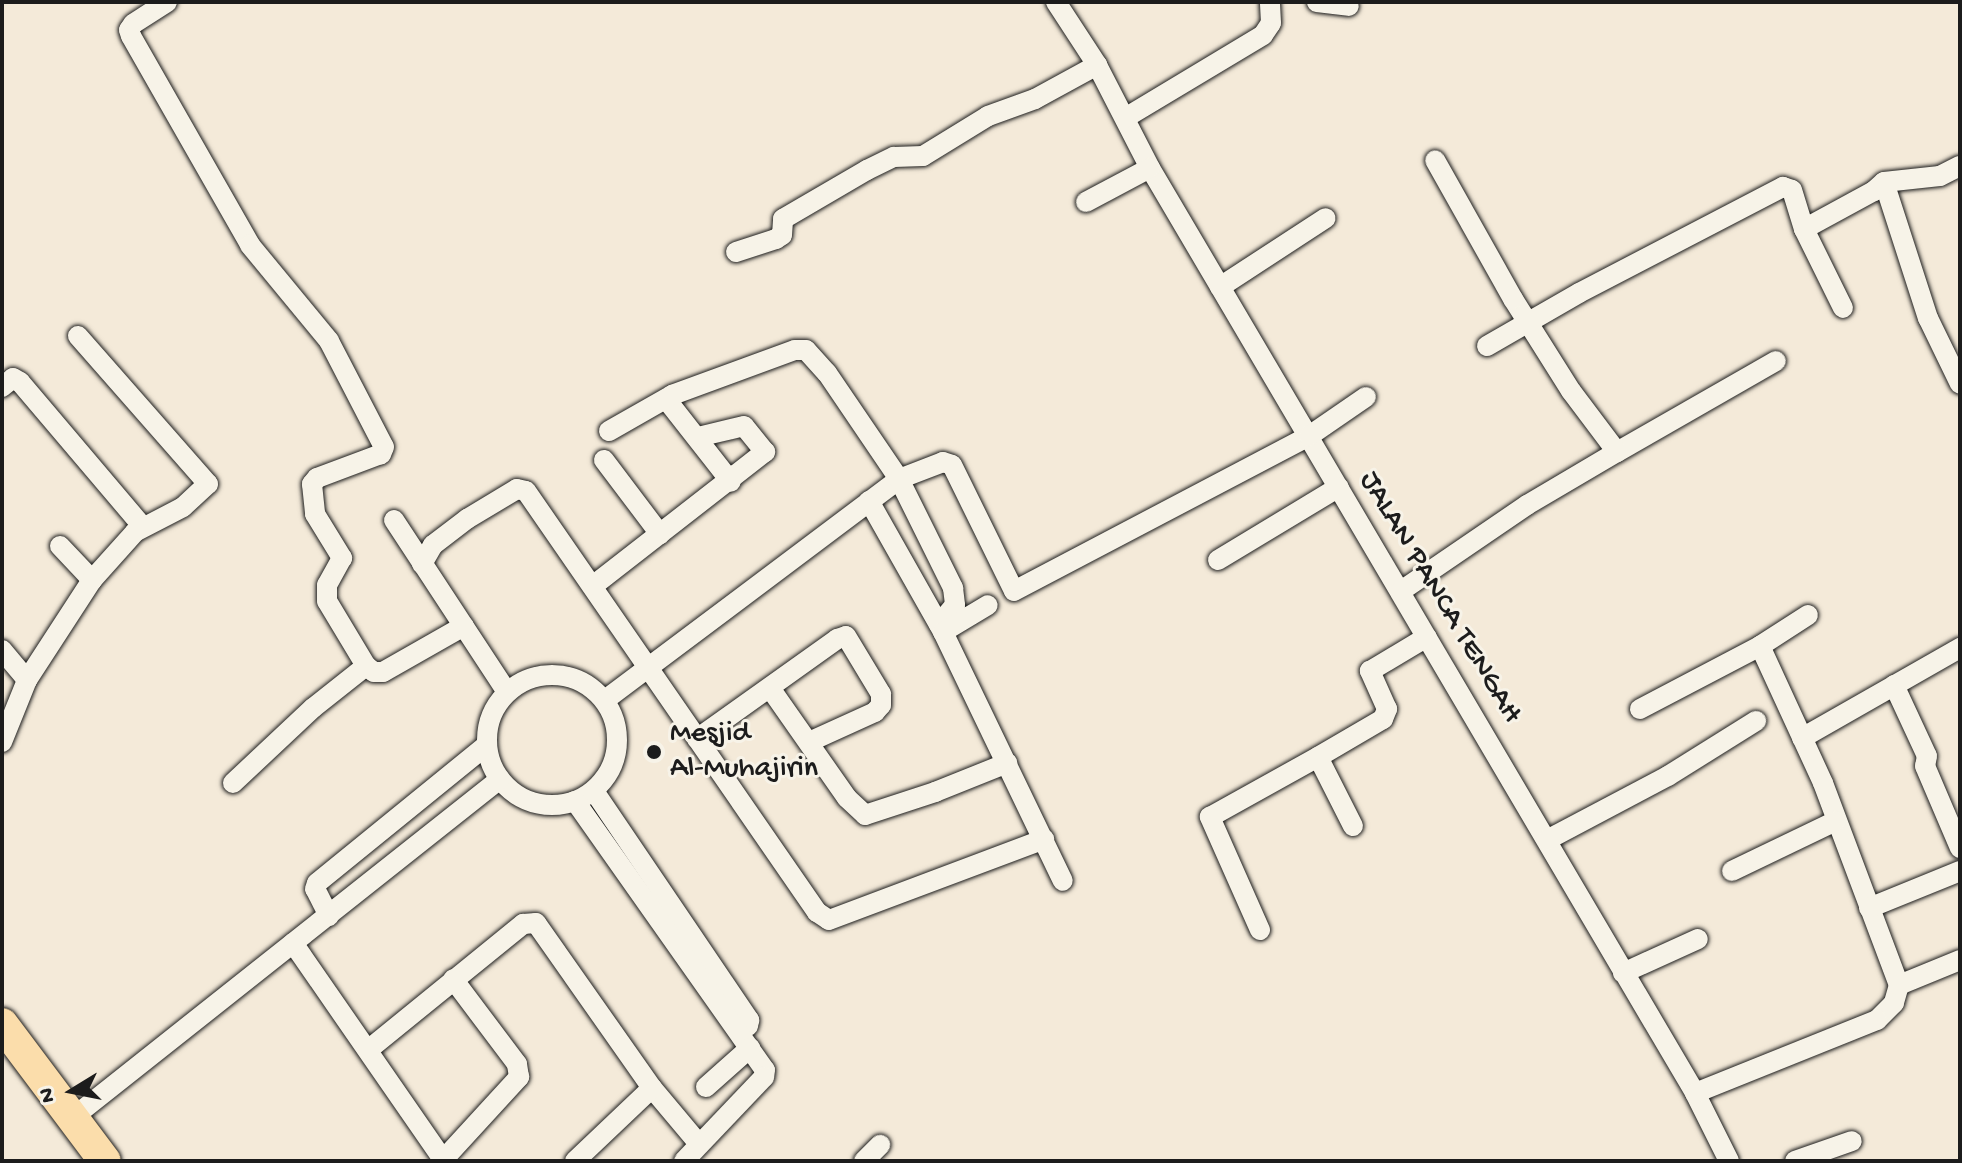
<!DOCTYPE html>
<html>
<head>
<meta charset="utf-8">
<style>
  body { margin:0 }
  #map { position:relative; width:1962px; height:1163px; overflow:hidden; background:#f4ead9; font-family:"Gochi Hand",sans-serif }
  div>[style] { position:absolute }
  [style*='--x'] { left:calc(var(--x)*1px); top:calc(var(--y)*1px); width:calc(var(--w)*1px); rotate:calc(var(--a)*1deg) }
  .roads { filter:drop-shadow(0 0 2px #1c1c1c) drop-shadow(0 0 2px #1c1c1c) }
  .minor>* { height:20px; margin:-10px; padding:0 10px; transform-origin:10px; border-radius:10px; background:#f7f3e8 }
  .minor>.ring { margin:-10px; padding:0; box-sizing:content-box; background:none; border:20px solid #f7f3e8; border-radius:50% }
  .trunk>* { height:32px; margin:-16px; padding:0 16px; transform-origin:16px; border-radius:16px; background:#fbddab }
  .dots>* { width:22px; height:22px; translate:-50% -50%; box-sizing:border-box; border:4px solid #f7f3e8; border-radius:50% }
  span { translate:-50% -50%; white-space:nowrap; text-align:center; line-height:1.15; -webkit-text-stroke:6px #f7f3e8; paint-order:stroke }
  .street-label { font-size:30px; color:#1c1c1c }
  .poi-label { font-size:30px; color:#1c1c1c }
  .left { translate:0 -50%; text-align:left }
  .frame { position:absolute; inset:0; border:4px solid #1c1c1c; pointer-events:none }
  .north { position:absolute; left:32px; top:1051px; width:80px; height:80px; -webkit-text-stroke:6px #f7f3e8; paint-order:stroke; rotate:260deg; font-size:22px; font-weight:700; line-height:32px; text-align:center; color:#1c1c1c }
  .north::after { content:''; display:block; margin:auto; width:28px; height:36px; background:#1c1c1c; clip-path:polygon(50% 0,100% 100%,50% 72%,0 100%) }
</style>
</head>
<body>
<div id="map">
  <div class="roads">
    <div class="minor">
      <i style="--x:167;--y:2;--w:40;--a:147.1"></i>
      <i style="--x:133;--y:24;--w:7;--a:124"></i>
      <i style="--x:129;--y:30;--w:6;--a:72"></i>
      <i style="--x:131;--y:36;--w:241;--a:60.3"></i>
      <i style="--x:250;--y:245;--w:124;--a:50.5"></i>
      <i style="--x:329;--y:341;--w:119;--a:62.6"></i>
      <i style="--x:384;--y:447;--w:8;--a:113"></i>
      <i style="--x:381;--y:454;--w:68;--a:159.4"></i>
      <i style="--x:317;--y:478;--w:8;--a:130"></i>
      <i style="--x:312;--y:484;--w:30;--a:84"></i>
      <i style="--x:315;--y:514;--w:52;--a:58.5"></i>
      <i style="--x:342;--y:558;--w:31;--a:119"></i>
      <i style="--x:327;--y:585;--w:16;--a:90"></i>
      <i style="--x:327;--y:601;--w:76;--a:59"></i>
      <i style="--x:366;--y:666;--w:10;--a:37"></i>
      <i style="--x:374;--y:672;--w:9;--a:0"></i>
      <i style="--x:383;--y:672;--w:93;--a:-29.6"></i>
      <i style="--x:1056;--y:2;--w:75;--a:56.9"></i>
      <i style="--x:1097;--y:65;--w:116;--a:62.8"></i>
      <i style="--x:1150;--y:168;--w:1074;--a:59.49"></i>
      <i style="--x:1695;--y:1093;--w:76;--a:63.4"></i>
      <i style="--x:1317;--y:2;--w:32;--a:7"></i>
      <i style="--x:1125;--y:118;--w:161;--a:-31"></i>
      <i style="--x:1263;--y:35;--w:14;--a:-56"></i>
      <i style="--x:1271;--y:23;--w:21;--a:-93"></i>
      <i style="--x:1884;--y:182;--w:143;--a:72.1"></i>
      <i style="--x:1928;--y:318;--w:73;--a:64.1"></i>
      <i style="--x:1086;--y:202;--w:72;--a:-28"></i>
      <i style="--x:1804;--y:229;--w:88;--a:63.7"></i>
      <i style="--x:736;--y:252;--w:42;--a:-18"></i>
      <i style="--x:776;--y:239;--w:7;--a:-34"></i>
      <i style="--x:782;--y:235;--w:16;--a:-86"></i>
      <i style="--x:783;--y:219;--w:97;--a:-30.3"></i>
      <i style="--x:867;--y:170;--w:30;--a:-26"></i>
      <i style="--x:894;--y:157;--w:29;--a:-2"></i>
      <i style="--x:923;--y:156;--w:76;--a:-31.6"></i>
      <i style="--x:988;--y:116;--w:50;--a:-19.9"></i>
      <i style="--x:1035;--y:99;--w:71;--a:-28.7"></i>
      <i style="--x:1220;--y:287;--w:126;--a:-33.1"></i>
      <i style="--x:1487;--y:346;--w:106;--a:-29.9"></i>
      <i style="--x:1579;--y:293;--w:230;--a:-27.5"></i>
      <i style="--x:1783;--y:187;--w:9;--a:18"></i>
      <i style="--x:1792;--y:190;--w:41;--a:72.9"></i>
      <i style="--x:1804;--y:229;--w:80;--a:-28.5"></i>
      <i style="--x:1874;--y:191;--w:13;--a:-42"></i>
      <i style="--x:1884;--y:182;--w:56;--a:-6.1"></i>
      <i style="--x:1940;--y:176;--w:22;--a:-27"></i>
      <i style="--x:2;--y:387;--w:14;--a:-39"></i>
      <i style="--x:13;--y:378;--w:8;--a:30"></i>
      <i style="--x:20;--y:382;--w:190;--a:49.7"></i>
      <i style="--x:666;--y:399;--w:105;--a:51.9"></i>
      <i style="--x:609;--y:431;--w:73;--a:-29.7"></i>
      <i style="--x:672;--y:395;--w:131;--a:-20.1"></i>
      <i style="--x:795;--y:350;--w:11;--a:0"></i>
      <i style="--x:806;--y:350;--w:31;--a:48"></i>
      <i style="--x:827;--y:373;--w:128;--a:55.8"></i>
      <i style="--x:899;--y:479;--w:122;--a:63.6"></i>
      <i style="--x:953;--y:588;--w:17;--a:83"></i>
      <i style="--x:955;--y:605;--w:25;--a:130"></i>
      <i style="--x:1617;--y:452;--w:183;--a:-29.8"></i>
      <i style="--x:604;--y:460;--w:93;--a:52.9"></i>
      <i style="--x:869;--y:501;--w:150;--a:60.5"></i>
      <i style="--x:943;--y:632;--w:276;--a:64.3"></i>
      <i style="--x:394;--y:520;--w:206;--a:56.7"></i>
      <i style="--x:60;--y:546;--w:47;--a:46.7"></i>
      <i style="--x:1218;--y:560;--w:141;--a:-31.1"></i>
      <i style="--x:422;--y:564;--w:22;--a:-60"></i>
      <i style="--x:433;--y:545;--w:43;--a:-37.4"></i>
      <i style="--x:467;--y:519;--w:58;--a:-31"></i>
      <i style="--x:517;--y:489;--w:9;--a:13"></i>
      <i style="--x:526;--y:491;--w:512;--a:55.35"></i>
      <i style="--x:817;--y:912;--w:14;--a:34"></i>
      <i style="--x:829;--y:920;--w:230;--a:-20.6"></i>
      <i style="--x:594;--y:585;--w:217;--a:-37.9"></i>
      <i style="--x:765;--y:452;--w:33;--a:-129"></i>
      <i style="--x:744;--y:426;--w:47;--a:166.6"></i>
      <i style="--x:1401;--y:591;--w:153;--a:-34.3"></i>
      <i style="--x:1527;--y:505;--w:104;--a:-30.5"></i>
      <i style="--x:1617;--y:452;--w:76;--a:-127"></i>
      <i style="--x:1571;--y:391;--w:109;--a:-122.2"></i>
      <i style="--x:1513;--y:299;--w:159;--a:-119.3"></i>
      <i style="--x:943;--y:632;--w:52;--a:-31"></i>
      <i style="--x:1760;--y:646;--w:57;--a:-32.9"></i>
      <i style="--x:2;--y:650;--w:39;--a:50"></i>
      <i class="ring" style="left:487px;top:675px;width:110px;height:110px"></i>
      <i style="--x:1894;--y:685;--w:78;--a:65.1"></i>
      <i style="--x:1927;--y:756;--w:10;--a:101"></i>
      <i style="--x:1925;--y:766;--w:89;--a:66.9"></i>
      <i style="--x:770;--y:688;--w:134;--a:55"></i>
      <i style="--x:847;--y:798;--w:25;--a:43"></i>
      <i style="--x:865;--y:815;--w:74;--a:-18.2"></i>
      <i style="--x:935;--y:792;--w:78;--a:-21.9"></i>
      <i style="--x:605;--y:700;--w:368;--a:-36.9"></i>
      <i style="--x:899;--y:479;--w:47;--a:-21.1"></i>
      <i style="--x:943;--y:462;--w:9;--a:18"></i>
      <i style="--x:952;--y:465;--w:140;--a:63.8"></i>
      <i style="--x:1014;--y:591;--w:333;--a:-27.7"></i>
      <i style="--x:1309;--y:436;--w:69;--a:-34.4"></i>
      <i style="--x:1640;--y:709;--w:136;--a:-27.7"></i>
      <i style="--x:1760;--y:646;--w:151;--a:65.3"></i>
      <i style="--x:1823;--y:783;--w:216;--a:69.4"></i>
      <i style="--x:1899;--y:985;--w:19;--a:106"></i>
      <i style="--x:1894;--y:1003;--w:24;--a:135"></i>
      <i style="--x:1877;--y:1020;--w:196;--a:158.1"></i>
      <i style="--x:1802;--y:738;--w:182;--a:-29.7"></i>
      <i style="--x:697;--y:739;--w:172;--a:-35.5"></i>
      <i style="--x:837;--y:639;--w:9;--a:-18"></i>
      <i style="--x:846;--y:636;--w:68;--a:58.9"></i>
      <i style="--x:881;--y:694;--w:11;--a:90"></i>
      <i style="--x:881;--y:705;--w:9;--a:131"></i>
      <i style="--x:875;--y:712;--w:72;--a:155.6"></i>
      <i style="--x:2;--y:742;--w:67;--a:-68"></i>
      <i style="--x:27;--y:680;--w:119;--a:-57"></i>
      <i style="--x:92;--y:580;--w:64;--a:-48.1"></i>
      <i style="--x:135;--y:532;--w:54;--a:-27.5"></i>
      <i style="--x:183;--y:507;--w:34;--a:-43"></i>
      <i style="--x:208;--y:484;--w:197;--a:-131.3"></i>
      <i style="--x:233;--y:783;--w:110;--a:-43.2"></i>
      <i style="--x:313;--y:708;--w:68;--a:-38.4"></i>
      <i style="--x:594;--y:791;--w:277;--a:55.9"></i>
      <i style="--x:749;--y:1020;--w:6;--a:99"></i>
      <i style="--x:575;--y:801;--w:329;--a:54.8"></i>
      <i style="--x:765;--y:1070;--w:7;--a:98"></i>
      <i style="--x:764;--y:1077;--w:116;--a:133.6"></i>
      <i style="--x:1353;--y:826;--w:77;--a:-116.9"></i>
      <i style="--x:1318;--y:757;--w:75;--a:-30.3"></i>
      <i style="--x:1383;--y:719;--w:11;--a:-68"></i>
      <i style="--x:1387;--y:709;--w:42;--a:-114.1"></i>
      <i style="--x:1370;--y:671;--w:66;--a:-30.8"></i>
      <i style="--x:1547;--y:840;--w:137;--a:-27.9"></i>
      <i style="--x:1668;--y:776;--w:104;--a:-32"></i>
      <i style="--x:1732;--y:871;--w:115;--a:-25.7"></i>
      <i style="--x:1869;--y:908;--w:98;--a:-22.1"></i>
      <i style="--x:329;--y:916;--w:30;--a:-117"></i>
      <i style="--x:315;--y:889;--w:6;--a:-72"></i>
      <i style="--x:317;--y:883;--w:219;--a:-39.1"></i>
      <i style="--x:1260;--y:930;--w:124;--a:-113.9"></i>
      <i style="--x:1210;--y:817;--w:124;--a:-29.1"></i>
      <i style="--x:293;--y:943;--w:265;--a:55.3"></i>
      <i style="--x:1623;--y:973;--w:82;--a:-24.4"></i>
      <i style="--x:1899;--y:985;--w:66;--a:-22.3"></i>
      <i style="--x:368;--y:1050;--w:200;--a:-39.1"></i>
      <i style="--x:523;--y:924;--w:13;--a:-4"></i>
      <i style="--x:536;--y:923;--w:202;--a:54.9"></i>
      <i style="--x:652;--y:1088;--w:73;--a:50"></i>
      <i style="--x:706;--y:1087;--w:59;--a:-41.6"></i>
      <i style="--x:71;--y:1119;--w:547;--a:-38.4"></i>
      <i style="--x:443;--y:1160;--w:113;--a:-47.5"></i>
      <i style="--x:519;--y:1077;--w:13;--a:-99"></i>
      <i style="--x:517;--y:1064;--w:106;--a:-127"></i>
      <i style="--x:575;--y:1161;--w:106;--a:-43.5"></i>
      <i style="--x:864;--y:1161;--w:23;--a:-45"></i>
      <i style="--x:1795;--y:1161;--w:60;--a:-19.3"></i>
    </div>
    <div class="trunk">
      <i style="--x:2;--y:1024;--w:171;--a:53.1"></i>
    </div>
  </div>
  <div class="dots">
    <i style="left:654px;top:752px;background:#1c1c1c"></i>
  </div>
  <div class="street-label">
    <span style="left:1439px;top:598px;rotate:59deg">JALAN PANCA TENGAH</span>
  </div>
  <div class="poi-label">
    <span class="left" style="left:670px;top:752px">Mesjid<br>Al-Muhajirin</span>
  </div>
  <div class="frame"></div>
  <div class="north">N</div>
</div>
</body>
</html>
